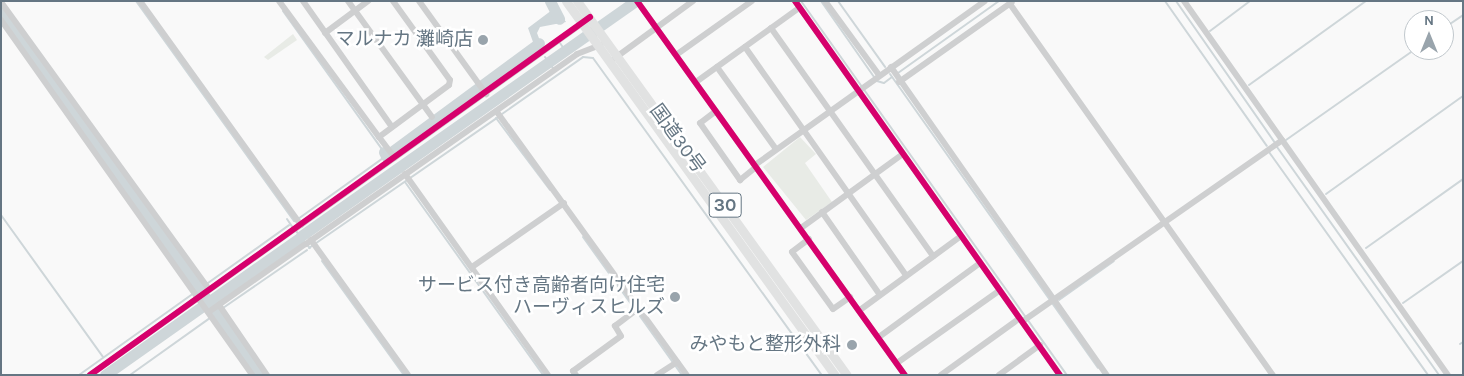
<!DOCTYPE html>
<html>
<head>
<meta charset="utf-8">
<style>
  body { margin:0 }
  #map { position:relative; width:1464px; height:376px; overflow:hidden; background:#f9f9f9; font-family:Karla,"Noto Sans JP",sans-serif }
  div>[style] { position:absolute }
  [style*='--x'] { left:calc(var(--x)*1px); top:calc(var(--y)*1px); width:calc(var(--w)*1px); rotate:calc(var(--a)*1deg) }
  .green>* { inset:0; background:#e8ebe6 }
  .water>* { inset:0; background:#ced6d9 }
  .stream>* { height:2px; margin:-1px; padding:0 1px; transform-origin:1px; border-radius:1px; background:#ced6d9 }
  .river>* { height:11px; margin:-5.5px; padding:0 5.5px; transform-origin:5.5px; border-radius:5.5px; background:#ced6d9 }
  .minor>* { height:6px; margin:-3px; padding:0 3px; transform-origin:3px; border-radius:3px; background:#cecfd0 }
  .highway>* { height:9px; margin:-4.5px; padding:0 4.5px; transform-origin:4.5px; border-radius:4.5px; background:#e1e2e2 }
  .cycleway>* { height:6px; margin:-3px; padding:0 3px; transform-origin:3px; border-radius:3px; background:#d6006c }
  .dots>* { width:14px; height:14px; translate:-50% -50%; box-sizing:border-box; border:2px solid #fff; border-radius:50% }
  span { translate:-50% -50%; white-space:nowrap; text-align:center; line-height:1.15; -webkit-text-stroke:5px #fff; paint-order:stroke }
  .shield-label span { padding:1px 4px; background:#fff; border:1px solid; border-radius:4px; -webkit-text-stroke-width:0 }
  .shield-label { font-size:18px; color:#657683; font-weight:700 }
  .poi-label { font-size:19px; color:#657683 }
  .right { translate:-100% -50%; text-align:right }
  .street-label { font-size:19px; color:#657683 }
  .frame { position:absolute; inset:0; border:2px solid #657683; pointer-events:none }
  .north { position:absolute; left:1404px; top:10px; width:50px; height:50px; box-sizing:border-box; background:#fff; border:1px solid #c1c8cd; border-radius:50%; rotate:0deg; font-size:14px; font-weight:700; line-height:20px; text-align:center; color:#657683 }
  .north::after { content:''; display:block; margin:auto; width:18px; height:22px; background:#99a4ac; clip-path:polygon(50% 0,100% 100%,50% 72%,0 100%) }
</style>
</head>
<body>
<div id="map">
  <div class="green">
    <i style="clip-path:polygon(293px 34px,297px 40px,268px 60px,264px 57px)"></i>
    <i style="clip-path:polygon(800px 137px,816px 154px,805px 163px,832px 202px,806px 220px,763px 167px)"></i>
  </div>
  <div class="water">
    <i style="clip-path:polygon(556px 7px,566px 22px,540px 27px,537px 33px,542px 46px,531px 55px,533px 42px,528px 28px)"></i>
  </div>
  <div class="stream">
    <i style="--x:136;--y:1;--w:271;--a:54.3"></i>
    <i style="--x:801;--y:1;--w:459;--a:54.6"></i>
    <i style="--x:821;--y:1;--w:93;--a:55.1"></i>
    <i style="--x:838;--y:1;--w:81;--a:54.5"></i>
    <i style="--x:1165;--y:1;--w:177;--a:54.9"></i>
    <i style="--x:1176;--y:1;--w:173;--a:55.1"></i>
    <i style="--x:283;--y:11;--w:173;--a:54.4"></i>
    <i style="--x:1444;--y:28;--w:23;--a:-34"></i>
    <i style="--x:1210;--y:31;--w:50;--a:-36.9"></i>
    <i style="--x:560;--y:43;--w:7;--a:56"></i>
    <i style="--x:545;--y:57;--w:14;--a:54"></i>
    <i style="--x:898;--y:73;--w:124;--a:-35.5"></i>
    <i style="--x:890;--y:74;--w:360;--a:54.7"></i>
    <i style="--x:877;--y:81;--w:7;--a:16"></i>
    <i style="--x:884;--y:83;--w:10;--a:-37"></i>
    <i style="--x:1249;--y:85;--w:144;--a:-35.7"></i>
    <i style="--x:502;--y:114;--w:99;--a:-35.1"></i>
    <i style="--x:583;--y:57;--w:10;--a:6"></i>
    <i style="--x:593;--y:58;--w:391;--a:54.2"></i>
    <i style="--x:496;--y:118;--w:90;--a:53.1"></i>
    <i style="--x:1286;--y:140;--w:156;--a:-35.1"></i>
    <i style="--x:1277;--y:147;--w:280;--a:54.6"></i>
    <i style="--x:1269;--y:152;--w:274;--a:54.5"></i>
    <i style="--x:405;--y:182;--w:237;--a:54.4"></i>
    <i style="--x:1326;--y:194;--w:168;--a:-35.6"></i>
    <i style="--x:1;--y:215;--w:175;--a:54.3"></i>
    <i style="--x:287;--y:219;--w:11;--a:56"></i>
    <i style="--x:298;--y:219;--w:108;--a:-35.6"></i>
    <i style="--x:296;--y:231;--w:22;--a:51"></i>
    <i style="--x:583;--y:237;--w:87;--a:54.3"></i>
    <i style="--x:309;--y:248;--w:230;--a:-34.7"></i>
    <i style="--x:1366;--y:248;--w:119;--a:-35.4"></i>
    <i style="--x:322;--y:261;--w:140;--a:54.3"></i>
    <i style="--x:1059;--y:300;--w:67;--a:-35.3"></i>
    <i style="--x:1403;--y:303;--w:73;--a:-35"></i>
    <i style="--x:223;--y:308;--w:102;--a:-34.6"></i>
    <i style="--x:637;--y:312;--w:77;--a:54.5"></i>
    <i style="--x:1460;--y:344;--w:4;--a:-34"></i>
    <i style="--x:79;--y:375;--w:258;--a:-35.5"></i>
    <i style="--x:130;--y:375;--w:98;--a:-35.5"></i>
  </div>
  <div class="river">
    <i style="--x:550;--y:1;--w:20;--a:63"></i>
    <i style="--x:1;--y:10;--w:448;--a:54.6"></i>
    <i style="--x:384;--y:152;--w:4;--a:63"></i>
    <i style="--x:386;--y:156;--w:190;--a:-36.4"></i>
    <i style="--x:301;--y:236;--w:408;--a:-35.1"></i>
    <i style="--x:105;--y:375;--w:237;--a:-35.2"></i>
  </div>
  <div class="minor">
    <i style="--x:140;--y:1;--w:276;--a:54.3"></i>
    <i style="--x:279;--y:1;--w:169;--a:53.7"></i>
    <i style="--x:303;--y:1;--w:154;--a:54.8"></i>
    <i style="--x:348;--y:1;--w:143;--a:54.1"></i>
    <i style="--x:393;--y:1;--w:97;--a:54.2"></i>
    <i style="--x:450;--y:80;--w:5;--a:101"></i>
    <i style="--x:449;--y:85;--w:87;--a:143.4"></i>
    <i style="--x:379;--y:137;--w:26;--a:53"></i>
    <i style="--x:419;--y:1;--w:115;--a:54.2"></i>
    <i style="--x:637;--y:1;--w:460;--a:54.4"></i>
    <i style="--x:795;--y:1;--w:458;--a:54.7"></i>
    <i style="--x:825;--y:1;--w:92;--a:53.9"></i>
    <i style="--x:1184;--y:1;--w:458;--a:54.8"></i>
    <i style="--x:1;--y:2;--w:354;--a:54.1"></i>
    <i style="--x:1010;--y:4;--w:455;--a:54.7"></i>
    <i style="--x:1;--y:20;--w:435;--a:54.7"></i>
    <i style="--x:771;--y:28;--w:280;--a:54.6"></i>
    <i style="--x:325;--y:33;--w:54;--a:-36.7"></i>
    <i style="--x:745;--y:47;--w:279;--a:54.8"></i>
    <i style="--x:676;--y:55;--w:93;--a:-35.4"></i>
    <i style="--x:615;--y:58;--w:97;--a:-36.2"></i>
    <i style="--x:717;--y:67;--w:101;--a:54.3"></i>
    <i style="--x:891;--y:67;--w:376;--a:55"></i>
    <i style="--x:696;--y:82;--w:127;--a:-35.7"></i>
    <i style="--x:899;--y:82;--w:138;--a:-35.3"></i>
    <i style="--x:716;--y:111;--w:20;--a:143"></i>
    <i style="--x:700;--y:123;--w:70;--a:54.9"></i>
    <i style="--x:740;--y:180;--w:21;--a:-39"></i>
    <i style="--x:497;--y:112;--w:324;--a:54.2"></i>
    <i style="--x:755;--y:165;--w:282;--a:-35.5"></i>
    <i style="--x:405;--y:174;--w:247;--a:54.6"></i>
    <i style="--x:822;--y:212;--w:101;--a:55.1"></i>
    <i style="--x:801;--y:228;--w:126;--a:-36"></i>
    <i style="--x:295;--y:229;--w:357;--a:-35.6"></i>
    <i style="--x:809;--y:239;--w:21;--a:143"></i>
    <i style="--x:792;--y:252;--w:70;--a:54.3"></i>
    <i style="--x:833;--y:309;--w:21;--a:-35"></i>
    <i style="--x:311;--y:240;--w:166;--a:54.3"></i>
    <i style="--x:306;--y:244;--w:331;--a:-35"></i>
    <i style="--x:577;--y:54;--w:25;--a:-21"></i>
    <i style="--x:472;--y:267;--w:112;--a:-34.8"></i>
    <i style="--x:219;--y:305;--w:85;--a:55.6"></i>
    <i style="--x:860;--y:310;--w:125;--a:-36.2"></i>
    <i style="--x:210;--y:311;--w:115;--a:-35.1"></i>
    <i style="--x:1023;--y:321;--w:316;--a:-34.9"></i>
    <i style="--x:879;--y:337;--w:125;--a:-36.2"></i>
    <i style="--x:897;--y:363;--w:126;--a:-35.3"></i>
    <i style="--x:90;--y:375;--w:249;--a:-35.5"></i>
    <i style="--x:576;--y:375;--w:5;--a:-127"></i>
    <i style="--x:573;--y:371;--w:59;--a:-36.1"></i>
    <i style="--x:621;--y:336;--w:12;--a:-121"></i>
    <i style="--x:615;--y:326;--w:30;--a:-37"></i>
    <i style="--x:657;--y:375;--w:24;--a:-33"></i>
    <i style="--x:941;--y:375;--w:97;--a:-35.8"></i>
    <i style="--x:999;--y:375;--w:51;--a:-36.2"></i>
  </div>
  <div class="highway">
    <i style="--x:566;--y:1;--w:461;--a:54.3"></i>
    <i style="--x:577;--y:1;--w:461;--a:54.2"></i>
  </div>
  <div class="cycleway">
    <i style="--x:637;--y:1;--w:460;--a:54.4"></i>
    <i style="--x:795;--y:1;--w:458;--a:54.7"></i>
    <i style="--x:90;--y:375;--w:615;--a:-35.6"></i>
  </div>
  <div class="dots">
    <i style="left:483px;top:40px;background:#99a4ac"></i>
    <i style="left:675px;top:297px;background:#99a4ac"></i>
    <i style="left:852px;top:345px;background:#99a4ac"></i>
  </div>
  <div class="shield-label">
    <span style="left:725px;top:205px">30</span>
  </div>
  <div class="poi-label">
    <span class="right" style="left:473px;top:40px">マルナカ 灘崎店</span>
    <span class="right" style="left:665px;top:297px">サービス付き高齢者向け住宅<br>ハーヴィスヒルズ</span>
    <span class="right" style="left:841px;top:345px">みやもと整形外科</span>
  </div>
  <div class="street-label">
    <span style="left:677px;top:139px;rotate:54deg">国道30号</span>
  </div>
  <div class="frame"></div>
  <div class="north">N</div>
</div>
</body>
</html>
